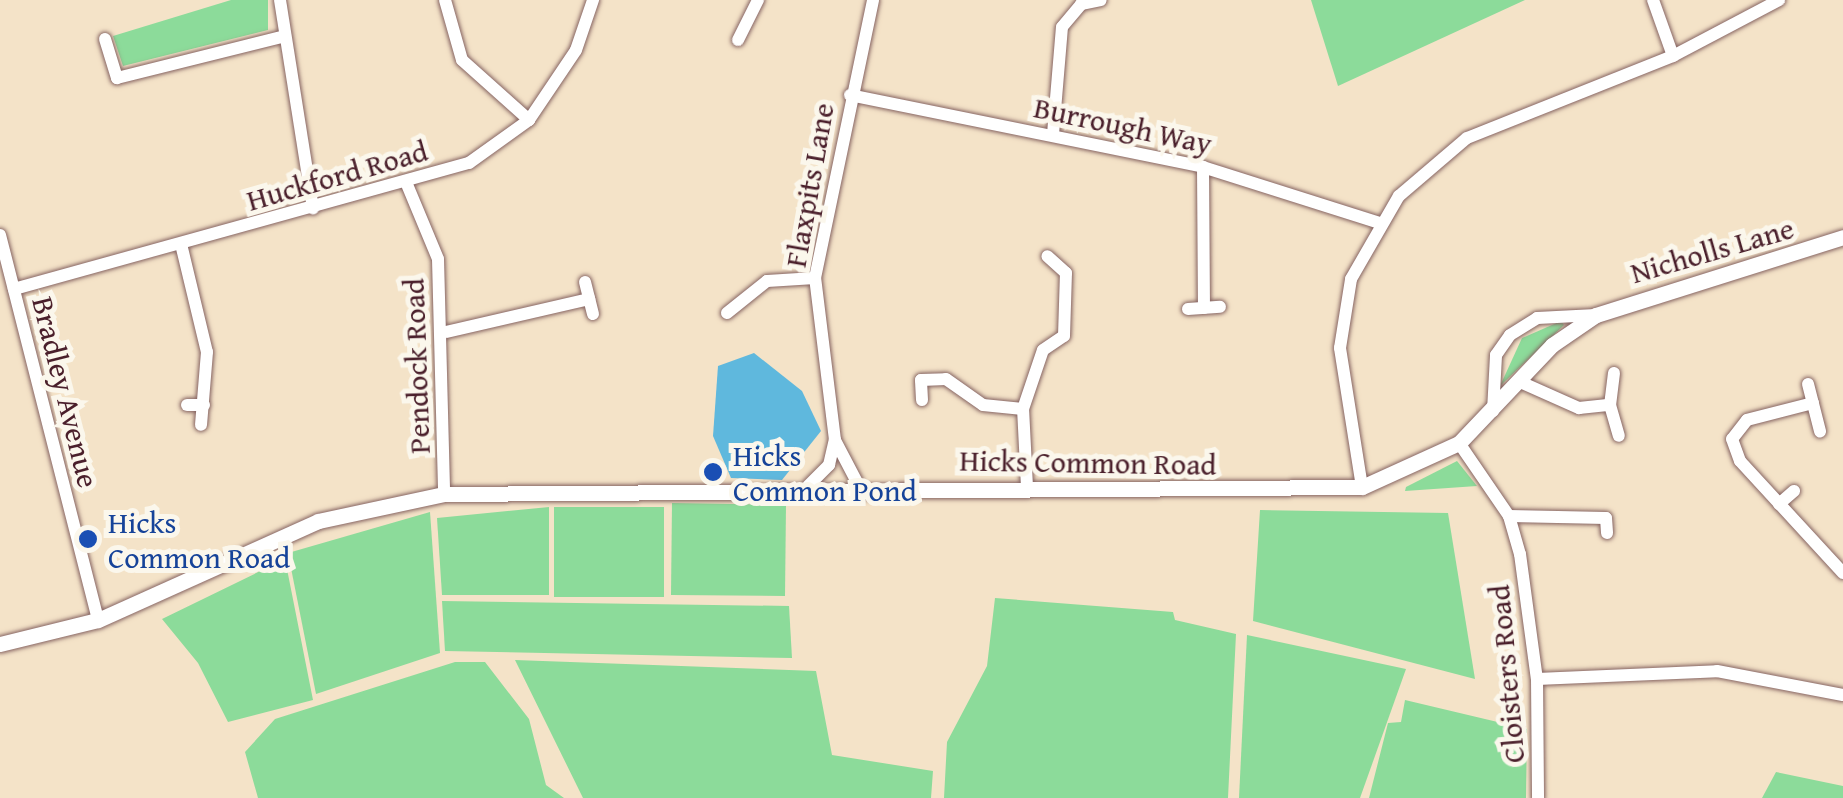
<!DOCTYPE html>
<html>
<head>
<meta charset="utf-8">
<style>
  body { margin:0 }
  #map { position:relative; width:1843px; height:798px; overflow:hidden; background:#f4e3c8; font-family:"Gentium Book Plus",serif }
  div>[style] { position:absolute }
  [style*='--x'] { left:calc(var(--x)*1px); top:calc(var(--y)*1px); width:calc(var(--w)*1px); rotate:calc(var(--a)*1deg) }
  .green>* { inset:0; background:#8cdb9a }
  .water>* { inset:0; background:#5fb8dd }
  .roads { filter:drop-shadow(0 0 2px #866462) drop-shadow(0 0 2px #866462) }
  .minor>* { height:12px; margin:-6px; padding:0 6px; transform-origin:6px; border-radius:6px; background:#fff }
  .tertiary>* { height:15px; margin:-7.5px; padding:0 7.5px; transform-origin:7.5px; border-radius:7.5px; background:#fff }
  .dots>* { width:28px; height:28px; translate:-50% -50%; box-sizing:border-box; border:5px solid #fbf7ec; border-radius:50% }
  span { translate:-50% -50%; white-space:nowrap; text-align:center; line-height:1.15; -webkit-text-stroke:10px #fbf7ec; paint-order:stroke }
  .street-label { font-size:30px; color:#4a1f2b }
  .transit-label { font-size:30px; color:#164399 }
  .left { translate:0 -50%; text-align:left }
</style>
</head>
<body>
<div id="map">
  <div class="green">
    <i style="clip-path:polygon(231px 0,268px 0,268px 30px,123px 66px,113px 36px)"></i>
    <i style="clip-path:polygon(1311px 0,1525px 0,1338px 86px)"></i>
    <i style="clip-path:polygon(1561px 321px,1564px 325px,1500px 386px,1522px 338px)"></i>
    <i style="clip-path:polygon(1457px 461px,1477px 486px,1405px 491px,1406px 487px)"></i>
    <i style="clip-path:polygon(672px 503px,786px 505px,785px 596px,671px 595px)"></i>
    <i style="clip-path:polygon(549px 507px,549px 595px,442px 595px,437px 518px)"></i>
    <i style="clip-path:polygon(554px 507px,664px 507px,664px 597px,554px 597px)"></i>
    <i style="clip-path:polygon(1260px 510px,1448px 513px,1475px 679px,1253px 621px)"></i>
    <i style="clip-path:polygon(430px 512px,440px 653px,316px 694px,288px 553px)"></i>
    <i style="clip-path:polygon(285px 559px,313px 700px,228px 722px,198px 663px,162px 619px)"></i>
    <i style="clip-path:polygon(995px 598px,1173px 612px,1175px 620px,1236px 634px,1228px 798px,944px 798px,947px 742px,987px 666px)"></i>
    <i style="clip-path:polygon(442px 601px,789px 606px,792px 658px,445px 651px)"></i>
    <i style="clip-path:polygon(1247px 635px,1406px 669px,1360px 798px,1239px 798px)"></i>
    <i style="clip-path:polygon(515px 660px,816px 671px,832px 755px,933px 771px,931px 798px,583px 798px)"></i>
    <i style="clip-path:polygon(455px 662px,485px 662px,529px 719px,546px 785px,564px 798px,258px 798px,245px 752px,275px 719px)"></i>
    <i style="clip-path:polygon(1405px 700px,1527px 729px,1526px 798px,1369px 798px,1388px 723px,1401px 722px)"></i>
    <i style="clip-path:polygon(1776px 772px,1843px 786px,1843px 798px,1762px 798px)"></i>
  </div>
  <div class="water">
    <i style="clip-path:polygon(754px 353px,802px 391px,821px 431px,782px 480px,731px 478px,713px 436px,718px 366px)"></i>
  </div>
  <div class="roads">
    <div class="minor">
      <i style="--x:280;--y:0;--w:211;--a:81"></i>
      <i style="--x:445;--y:0;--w:62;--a:74.2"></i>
      <i style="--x:462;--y:60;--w:90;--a:41.8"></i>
      <i style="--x:1653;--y:0;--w:59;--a:70.3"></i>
      <i style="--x:105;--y:39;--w:41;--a:72.9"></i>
      <i style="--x:117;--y:78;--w:173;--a:-14"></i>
      <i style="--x:738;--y:40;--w:45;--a:-63.4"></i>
      <i style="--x:850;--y:95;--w:360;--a:11.5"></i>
      <i style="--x:1203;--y:167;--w:186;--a:17.6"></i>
      <i style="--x:1053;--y:134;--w:107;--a:-85.2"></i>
      <i style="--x:1062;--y:27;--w:30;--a:-50"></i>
      <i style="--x:1081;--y:4;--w:20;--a:-11"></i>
      <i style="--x:1203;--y:167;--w:141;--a:89.6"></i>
      <i style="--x:406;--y:182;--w:83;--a:67.4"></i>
      <i style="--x:438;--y:259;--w:235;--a:88.5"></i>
      <i style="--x:0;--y:235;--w:397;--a:75.7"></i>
      <i style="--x:181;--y:244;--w:111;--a:76.5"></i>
      <i style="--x:207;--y:352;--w:73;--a:94.7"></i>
      <i style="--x:585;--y:282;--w:33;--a:76"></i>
      <i style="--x:14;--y:289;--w:472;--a:-15.5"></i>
      <i style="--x:469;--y:163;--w:74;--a:-35.6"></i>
      <i style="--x:529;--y:120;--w:84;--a:-56.1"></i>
      <i style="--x:576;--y:50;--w:53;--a:-71.2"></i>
      <i style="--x:1188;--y:309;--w:32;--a:-4"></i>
      <i style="--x:727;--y:313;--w:51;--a:-38.7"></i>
      <i style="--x:767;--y:281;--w:48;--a:-3.6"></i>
      <i style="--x:446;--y:332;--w:147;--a:-13"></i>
      <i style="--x:1614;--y:373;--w:32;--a:97"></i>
      <i style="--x:1610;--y:405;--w:32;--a:74"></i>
      <i style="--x:1518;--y:381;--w:67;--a:23.9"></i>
      <i style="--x:1579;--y:408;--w:31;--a:-6"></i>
      <i style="--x:1808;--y:384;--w:49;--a:75.7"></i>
      <i style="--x:922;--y:400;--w:20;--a:-93"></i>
      <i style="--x:921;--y:380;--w:25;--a:-2"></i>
      <i style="--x:946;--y:379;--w:45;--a:35.1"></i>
      <i style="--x:983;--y:405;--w:40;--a:5.7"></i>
      <i style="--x:1813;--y:403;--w:68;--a:165.6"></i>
      <i style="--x:1747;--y:420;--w:24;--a:128"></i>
      <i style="--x:1732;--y:439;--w:23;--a:70"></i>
      <i style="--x:1740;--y:461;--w:152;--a:47.4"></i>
      <i style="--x:187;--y:405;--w:17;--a:0"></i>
      <i style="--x:1493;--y:411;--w:56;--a:-86.9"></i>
      <i style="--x:1496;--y:355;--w:24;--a:-55"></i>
      <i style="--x:1510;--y:335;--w:32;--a:-32"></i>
      <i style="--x:1537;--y:318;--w:59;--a:-2.9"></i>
      <i style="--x:1459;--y:443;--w:88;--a:55.6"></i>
      <i style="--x:1509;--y:516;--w:40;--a:74"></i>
      <i style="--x:1520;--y:554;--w:126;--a:82.3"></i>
      <i style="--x:1537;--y:679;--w:119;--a:89.5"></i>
      <i style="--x:808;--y:486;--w:30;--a:-45"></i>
      <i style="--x:829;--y:465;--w:26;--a:-77"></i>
      <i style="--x:859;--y:486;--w:52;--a:-117.6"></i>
      <i style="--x:835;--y:440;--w:163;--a:-97"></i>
      <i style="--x:815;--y:278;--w:284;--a:-78.2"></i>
      <i style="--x:1027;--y:487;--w:78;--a:-92.9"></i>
      <i style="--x:1023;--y:409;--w:62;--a:-71.3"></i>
      <i style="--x:1043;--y:350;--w:25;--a:-34"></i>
      <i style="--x:1064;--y:336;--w:63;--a:-88.2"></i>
      <i style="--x:1066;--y:273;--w:25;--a:-138"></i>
      <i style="--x:1362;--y:487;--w:141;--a:-99"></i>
      <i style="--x:1340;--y:348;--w:70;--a:-80.9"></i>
      <i style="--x:1351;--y:279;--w:96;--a:-60"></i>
      <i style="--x:1399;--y:196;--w:89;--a:-40.5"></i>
      <i style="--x:1467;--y:138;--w:222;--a:-21.7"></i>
      <i style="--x:1673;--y:56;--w:120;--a:-27.8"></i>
      <i style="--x:1779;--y:504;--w:20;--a:-41"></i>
      <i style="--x:1509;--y:516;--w:97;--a:1.2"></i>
      <i style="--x:1606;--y:518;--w:15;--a:86"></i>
      <i style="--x:1537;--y:679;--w:180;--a:-2.5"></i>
      <i style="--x:1717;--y:671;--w:128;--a:10.8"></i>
    </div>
    <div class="tertiary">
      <i style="--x:0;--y:644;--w:101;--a:-13.8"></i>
      <i style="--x:98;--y:620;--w:241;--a:-24.2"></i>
      <i style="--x:318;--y:521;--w:129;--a:-12.1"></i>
      <i style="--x:444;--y:494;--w:918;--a:-0.44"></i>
      <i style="--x:1362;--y:487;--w:107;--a:-24.4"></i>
      <i style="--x:1459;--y:443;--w:135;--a:-46.5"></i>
      <i style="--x:1552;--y:345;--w:53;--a:-34.3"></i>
      <i style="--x:1596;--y:315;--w:259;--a:-17.5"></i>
    </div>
  </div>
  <div class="dots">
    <i style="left:713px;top:472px;background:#1a4fb4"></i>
    <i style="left:88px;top:539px;background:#1a4fb4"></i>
  </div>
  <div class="street-label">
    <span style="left:1123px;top:125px;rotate:12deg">Burrough Way</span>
    <span style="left:337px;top:175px;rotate:-16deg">Huckford Road</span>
    <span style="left:809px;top:185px;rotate:-80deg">Flaxpits Lane</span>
    <span style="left:1712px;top:250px;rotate:-16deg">Nicholls Lane</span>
    <span style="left:416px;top:366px;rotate:-92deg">Pendock Road</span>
    <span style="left:66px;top:392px;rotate:76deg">Bradley Avenue</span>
    <span style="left:1088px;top:462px;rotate:1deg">Hicks Common Road</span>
    <span style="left:1506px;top:674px;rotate:-95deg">Cloisters Road</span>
  </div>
  <div class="transit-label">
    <span class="left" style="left:733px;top:472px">Hicks<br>Common Pond</span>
    <span class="left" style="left:108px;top:539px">Hicks<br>Common Road</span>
  </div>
</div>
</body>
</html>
